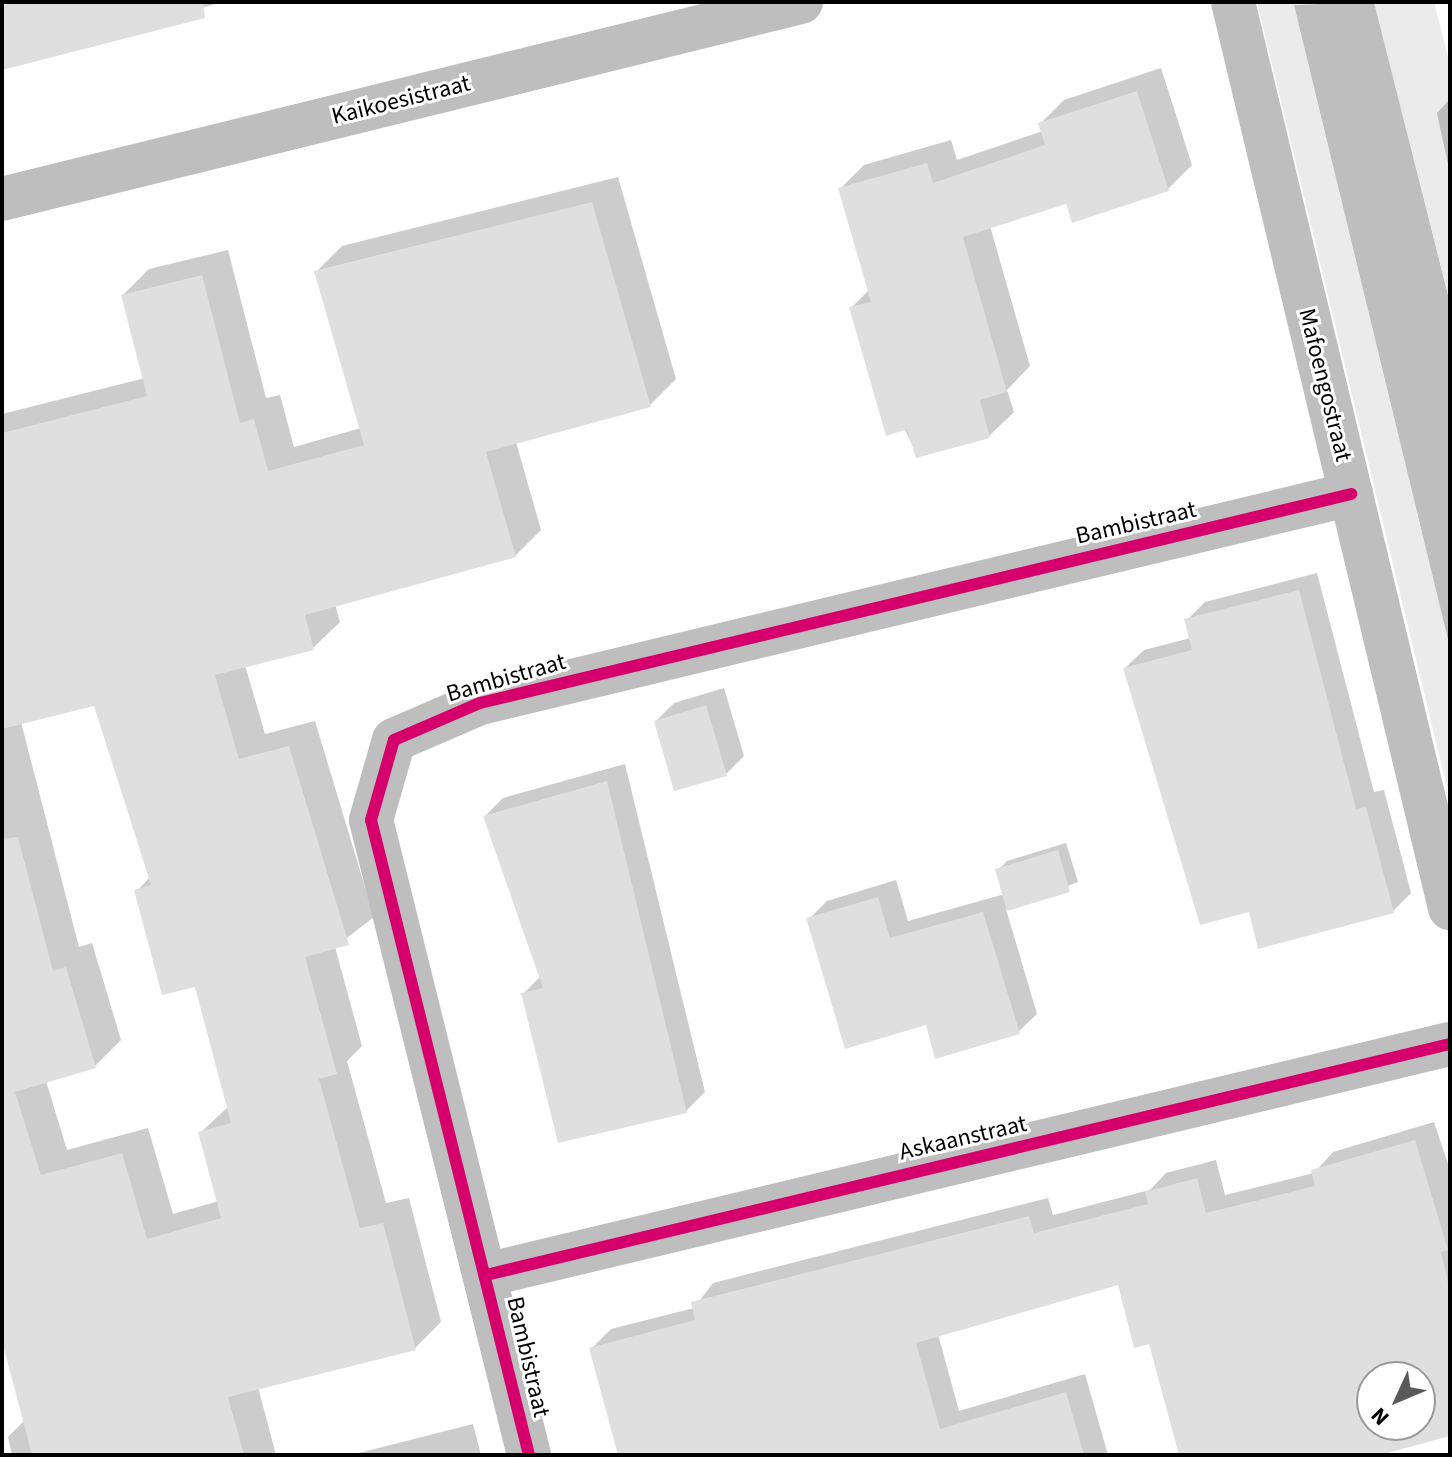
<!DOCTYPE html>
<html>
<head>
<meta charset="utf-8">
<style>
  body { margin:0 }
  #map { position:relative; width:1452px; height:1457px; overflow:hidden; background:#fff; font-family:"Source Sans 3",sans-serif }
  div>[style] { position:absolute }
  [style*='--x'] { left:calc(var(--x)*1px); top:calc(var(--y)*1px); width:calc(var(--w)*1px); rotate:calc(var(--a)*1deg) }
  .green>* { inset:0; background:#ebebeb }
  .water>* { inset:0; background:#bebebe }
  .shadow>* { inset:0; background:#0003 }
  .building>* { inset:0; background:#dfdfdf }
  .minor>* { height:44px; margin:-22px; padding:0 22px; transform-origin:22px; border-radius:22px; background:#bebebe }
  .cycleway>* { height:12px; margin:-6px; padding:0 6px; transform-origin:6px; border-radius:6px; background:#d6006c }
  span { translate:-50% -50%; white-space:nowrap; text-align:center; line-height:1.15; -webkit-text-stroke:6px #fff; paint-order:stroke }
  .street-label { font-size:24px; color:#000 }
  .frame { position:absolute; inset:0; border:4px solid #000; pointer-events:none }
  .north { position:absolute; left:1356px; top:1361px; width:80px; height:80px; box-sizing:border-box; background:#fff; border:2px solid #999; border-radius:50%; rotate:226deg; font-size:22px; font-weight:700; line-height:32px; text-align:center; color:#000 }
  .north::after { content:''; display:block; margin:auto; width:28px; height:36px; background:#595959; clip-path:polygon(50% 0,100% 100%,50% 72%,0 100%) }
</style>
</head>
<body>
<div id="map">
  <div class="green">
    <i style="clip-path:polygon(1257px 2px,1304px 2px,1294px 5px,1450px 648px,1450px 800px)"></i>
    <i style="clip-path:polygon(1374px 2px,1434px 2px,1450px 65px,1450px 303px)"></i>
  </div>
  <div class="water">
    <i style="clip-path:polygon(1374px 2px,1450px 303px,1450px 648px,1294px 5px)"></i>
  </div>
  <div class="shadow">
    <i style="clip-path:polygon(2px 2px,222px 2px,2px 68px)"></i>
    <i style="clip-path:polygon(1161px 68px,1192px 165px,1168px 189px,1073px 220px,1067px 201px,990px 226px,1030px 366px,1007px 390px,1014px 412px,989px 436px,917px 456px,851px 308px,870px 289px,840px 189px,864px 165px,951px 140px,957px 160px,1043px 131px,1040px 124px,1064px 100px)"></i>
    <i style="clip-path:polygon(1450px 99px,1450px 174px,1437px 113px)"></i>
    <i style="clip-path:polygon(evenodd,618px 177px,676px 379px,650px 405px,516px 442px,541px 530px,515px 556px,335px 604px,340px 622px,313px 648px,245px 665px,265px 734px,315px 721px,374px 917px,335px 947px,362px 1046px,347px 1061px,386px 1203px,409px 1198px,441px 1322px,415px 1348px,258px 1387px,276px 1455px,12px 1455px,8px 1437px,25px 1420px,2px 1333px,2px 414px,145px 378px,123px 295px,149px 269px,228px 250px,266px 398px,280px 395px,294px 447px,361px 428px,316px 272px,342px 246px,618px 177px,95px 703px,150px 877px,137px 891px,196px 984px,229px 1106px,200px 1133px,219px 1201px,173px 1214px,148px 1128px,67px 1150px,46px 1081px,95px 1066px,121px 1040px,92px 943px,79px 947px,21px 722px,95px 703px)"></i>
    <i style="clip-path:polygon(1317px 573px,1374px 792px,1384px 790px,1411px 893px,1393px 911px,1250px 909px,1125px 668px,1144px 650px,1191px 638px,1187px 620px,1205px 602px)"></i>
    <i style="clip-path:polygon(724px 688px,744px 756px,726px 774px,656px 721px,674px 703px)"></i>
    <i style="clip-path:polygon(625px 764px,705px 1092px,686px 1111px,523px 994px,541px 976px,485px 816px,503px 798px)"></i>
    <i style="clip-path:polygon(1066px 843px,1078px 882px,1006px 909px,1037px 1014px,1018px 1032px,927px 1023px,809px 919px,827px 901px,896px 880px,908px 921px,1005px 894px,998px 870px,1007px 861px)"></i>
    <i style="clip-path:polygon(evenodd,1434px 1122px,1450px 1170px,1450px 1434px,1373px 1455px,1181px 1455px,1151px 1342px,1120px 1282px,938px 1334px,959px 1411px,1085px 1374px,1108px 1455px,620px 1455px,592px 1348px,611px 1329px,694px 1308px,713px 1283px,1048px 1198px,1053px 1215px,1150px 1190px,1166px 1173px,1216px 1160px,1225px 1195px,1314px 1173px,1333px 1152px,1434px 1122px,1372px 1377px,1420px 1377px,1420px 1425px,1372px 1425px,1372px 1377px)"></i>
    <i style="clip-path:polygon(473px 1424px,481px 1455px,351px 1455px)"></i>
  </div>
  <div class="building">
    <i style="clip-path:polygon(2px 2px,203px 2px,205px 18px,2px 70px)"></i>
    <i style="clip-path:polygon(1137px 91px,1169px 191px,1072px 223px,1066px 204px,963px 237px,1007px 392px,980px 400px,990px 438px,916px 458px,907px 429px,886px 436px,849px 307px,871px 302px,838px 188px,927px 163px,933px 183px,1045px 145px,1038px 123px)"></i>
    <i style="clip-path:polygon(592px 202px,651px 407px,486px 452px,516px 557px,305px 615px,314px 650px,215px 675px,239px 759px,289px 746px,349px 945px,305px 957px,337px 1074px,319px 1079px,360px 1228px,383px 1223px,416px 1350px,228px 1397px,244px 1455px,32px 1455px,2px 1341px,2px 839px,18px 837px,53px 971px,66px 967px,96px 1068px,15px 1092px,41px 1175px,122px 1153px,147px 1239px,221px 1218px,198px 1132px,231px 1123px,195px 987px,162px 995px,134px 890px,151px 885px,94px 706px,2px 729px,2px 433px,147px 396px,121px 295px,202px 275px,240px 423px,254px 419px,268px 471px,364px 445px,314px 271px)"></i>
    <i style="clip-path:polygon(1299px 590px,1356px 809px,1366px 807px,1394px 913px,1258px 949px,1249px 912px,1200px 925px,1123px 668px,1192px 650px,1184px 619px)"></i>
    <i style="clip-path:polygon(706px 705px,727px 776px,674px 791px,654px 721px)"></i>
    <i style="clip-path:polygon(607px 781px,687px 1113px,558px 1143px,521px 993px,543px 988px,483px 816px)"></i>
    <i style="clip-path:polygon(1058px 850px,1070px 892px,1007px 911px,995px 869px)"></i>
    <i style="clip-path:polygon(878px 897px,890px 938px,983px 912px,1020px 1034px,935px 1059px,926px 1025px,845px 1049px,806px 918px)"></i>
    <i style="clip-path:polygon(evenodd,1415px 1140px,1448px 1250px,1441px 1252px,1450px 1291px,1450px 1436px,1380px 1455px,1179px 1455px,1149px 1344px,1134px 1348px,1118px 1285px,916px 1343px,940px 1429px,1066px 1392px,1084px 1455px,618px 1455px,589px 1348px,695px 1320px,691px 1302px,1029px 1216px,1034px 1233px,1148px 1204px,1145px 1192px,1197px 1178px,1206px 1213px,1315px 1186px,1311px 1170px,1415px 1140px,1372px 1377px,1420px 1377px,1420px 1425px,1372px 1425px,1372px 1377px)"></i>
  </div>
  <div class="minor">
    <i style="--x:1233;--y:2;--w:932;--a:76.53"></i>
    <i style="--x:2;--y:199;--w:823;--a:-13.85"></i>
    <i style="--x:486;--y:1275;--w:991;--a:-13.48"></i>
    <i style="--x:529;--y:1455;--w:654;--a:-103.97"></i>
    <i style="--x:371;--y:820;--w:83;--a:-74"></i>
    <i style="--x:394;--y:740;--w:94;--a:-23.3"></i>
    <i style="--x:480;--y:703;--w:896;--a:-13.49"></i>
  </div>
  <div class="cycleway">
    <i style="--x:486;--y:1275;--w:991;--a:-13.48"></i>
    <i style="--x:529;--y:1455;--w:654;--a:-103.97"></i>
    <i style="--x:371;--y:820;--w:83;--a:-74"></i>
    <i style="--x:394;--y:740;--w:94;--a:-23.3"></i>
    <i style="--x:480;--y:703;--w:896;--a:-13.49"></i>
  </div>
  <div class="street-label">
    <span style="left:401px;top:100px;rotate:-14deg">Kaikoesistraat</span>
    <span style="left:1325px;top:385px;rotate:76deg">Mafoengostraat</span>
    <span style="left:1136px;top:523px;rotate:-13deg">Bambistraat</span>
    <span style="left:506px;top:678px;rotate:-16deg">Bambistraat</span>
    <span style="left:963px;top:1138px;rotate:-13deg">Askaanstraat</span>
    <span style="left:528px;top:1357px;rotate:77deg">Bambistraat</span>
  </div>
  <div class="frame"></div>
  <div class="north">N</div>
</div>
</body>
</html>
